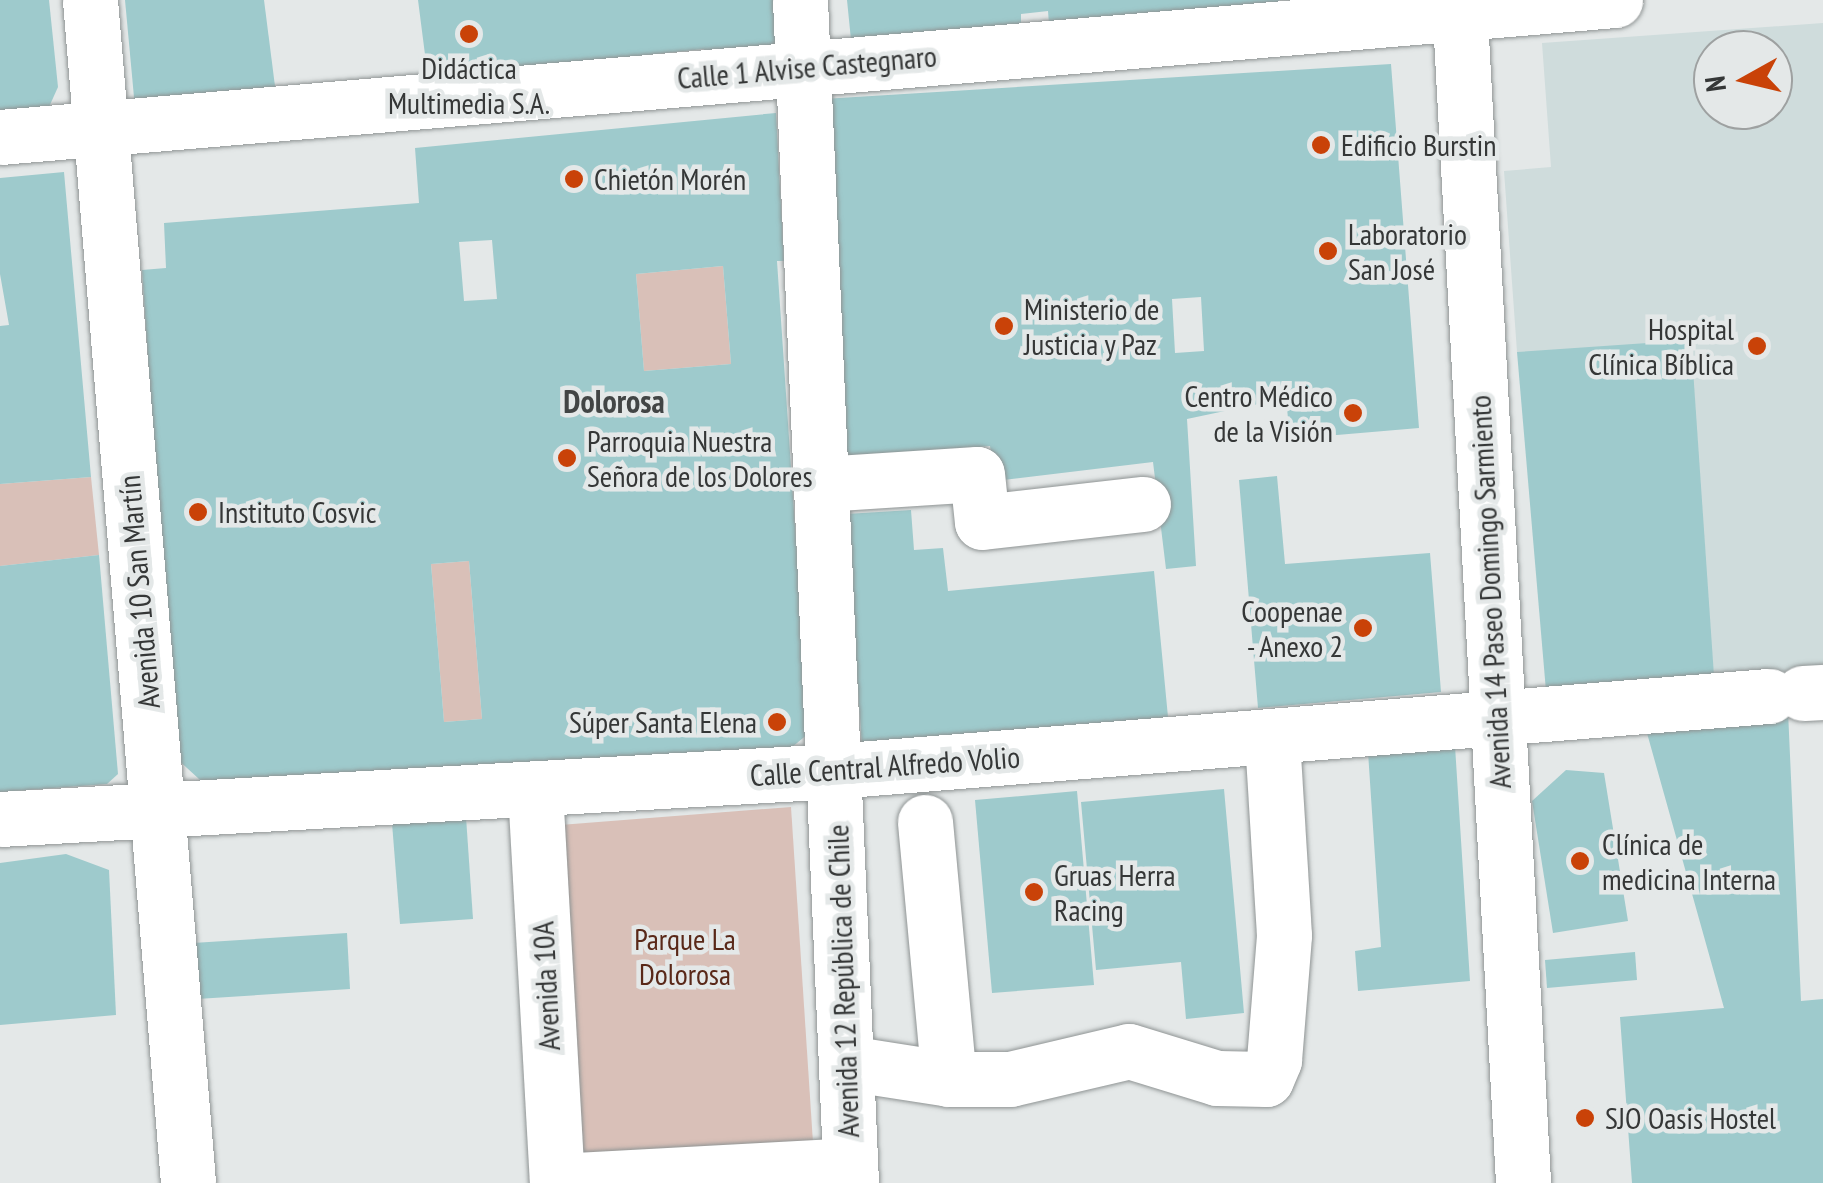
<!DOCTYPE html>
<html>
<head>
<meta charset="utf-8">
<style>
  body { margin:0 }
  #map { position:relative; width:1823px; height:1183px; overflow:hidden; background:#e4e8e8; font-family:"PT Sans Narrow",sans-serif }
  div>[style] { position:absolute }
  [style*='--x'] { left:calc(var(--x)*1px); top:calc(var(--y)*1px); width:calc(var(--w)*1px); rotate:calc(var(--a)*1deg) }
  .built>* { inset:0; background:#cfdcdc }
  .green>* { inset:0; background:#d9c0b8 }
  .building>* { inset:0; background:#9ecacc }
  .roads { filter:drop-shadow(0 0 2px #8f9494) drop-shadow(0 0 2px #8f9494) }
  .minor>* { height:55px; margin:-27.5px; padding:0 27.5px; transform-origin:27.5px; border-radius:27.5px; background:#fff }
  .dots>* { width:28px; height:28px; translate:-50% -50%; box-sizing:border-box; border:5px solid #e4e8e8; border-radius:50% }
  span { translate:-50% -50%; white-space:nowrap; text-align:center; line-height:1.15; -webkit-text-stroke:9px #e4e8e8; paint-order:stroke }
  .street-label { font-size:30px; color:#353737 }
  .poi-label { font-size:30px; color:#353737 }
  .left { translate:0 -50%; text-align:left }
  .right { translate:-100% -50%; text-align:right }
  .park-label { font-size:30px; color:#592818 }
  .neighbourhood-label { font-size:32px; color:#424545; font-weight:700 }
  .north { position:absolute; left:1693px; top:30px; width:100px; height:100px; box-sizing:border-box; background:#e4e8e8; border:2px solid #9ea1a1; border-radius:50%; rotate:262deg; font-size:28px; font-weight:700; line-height:40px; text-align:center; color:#353737 }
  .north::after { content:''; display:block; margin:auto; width:35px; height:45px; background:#c94208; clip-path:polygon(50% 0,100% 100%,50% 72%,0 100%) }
</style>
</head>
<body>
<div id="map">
  <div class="built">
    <i style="clip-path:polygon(evenodd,1823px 23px,1823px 669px,1714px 676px,1517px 352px,1504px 171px,1551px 167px,1542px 43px,1823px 23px,1713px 50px,1773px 50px,1773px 110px,1713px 110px,1713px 50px)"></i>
  </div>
  <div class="green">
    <i style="clip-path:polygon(723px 266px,731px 364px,644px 371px,636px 274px)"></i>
    <i style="clip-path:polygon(91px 477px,99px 555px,0 566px,0 484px)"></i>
    <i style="clip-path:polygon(469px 561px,482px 719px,444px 722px,431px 564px)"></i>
    <i style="clip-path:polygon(791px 807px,813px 1143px,584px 1158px,560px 825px)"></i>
  </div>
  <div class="building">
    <i style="clip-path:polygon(0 0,49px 0,58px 87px,49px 107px,0 114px)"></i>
    <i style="clip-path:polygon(125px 0,264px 0,276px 94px,135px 108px)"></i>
    <i style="clip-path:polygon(418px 0,780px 0,784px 39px,769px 53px,705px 59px,704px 49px,428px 78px)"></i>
    <i style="clip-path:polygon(847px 0,1279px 0,1279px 3px,1049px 24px,1048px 11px,1021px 14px,1021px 25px,851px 40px)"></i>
    <i style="clip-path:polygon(evenodd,1391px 64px,1419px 428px,1290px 439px,1286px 398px,1187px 419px,1196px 566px,1166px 569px,1153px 462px,995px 481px,990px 446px,843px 460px,823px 99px,1391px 64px,1201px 297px,1204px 351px,1175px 353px,1172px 299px,1201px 297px)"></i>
    <i style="clip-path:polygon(evenodd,776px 113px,784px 261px,777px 261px,809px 733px,785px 753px,211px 790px,175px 757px,142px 270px,166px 268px,164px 223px,419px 203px,415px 148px,776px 113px,492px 240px,497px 299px,464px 301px,459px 242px,492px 240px,776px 113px,723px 266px,731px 364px,644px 371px,636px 274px,723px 266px,776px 113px,469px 561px,482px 719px,444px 722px,431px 564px,469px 561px)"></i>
    <i style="clip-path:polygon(64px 172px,91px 477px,0 484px,0 326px,9px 325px,0 274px,0 178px)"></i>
    <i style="clip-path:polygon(1691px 340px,1714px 676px,1546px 691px,1517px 352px)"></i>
    <i style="clip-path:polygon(1277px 476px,1285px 564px,1430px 553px,1441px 692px,1258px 708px,1239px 480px)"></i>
    <i style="clip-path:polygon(911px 510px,914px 550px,943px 548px,948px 591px,1154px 571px,1168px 717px,862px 747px,846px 514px)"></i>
    <i style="clip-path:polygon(99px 555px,118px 774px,107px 784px,0 792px,0 566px)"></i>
    <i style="clip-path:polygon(1788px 711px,1801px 1001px,1823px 999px,1823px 1183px,1632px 1183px,1620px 1017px,1724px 1008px,1645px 726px)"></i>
    <i style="clip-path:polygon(1455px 746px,1470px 981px,1358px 991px,1355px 951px,1381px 947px,1368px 752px)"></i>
    <i style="clip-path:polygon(1566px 770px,1604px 773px,1628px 921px,1553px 933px,1532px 801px)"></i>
    <i style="clip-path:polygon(1224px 789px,1244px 1013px,1186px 1019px,1181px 962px,1096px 970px,1081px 802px)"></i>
    <i style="clip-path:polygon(1077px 791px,1094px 985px,992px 993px,975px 800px)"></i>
    <i style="clip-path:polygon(466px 817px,473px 919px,400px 924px,392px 823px)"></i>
    <i style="clip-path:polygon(66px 854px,109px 870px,116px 1015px,0 1025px,0 863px)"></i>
    <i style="clip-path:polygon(347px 933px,350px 989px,197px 999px,193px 943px)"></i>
    <i style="clip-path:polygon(1635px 952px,1637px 980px,1547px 988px,1545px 960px)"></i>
  </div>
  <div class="roads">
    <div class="minor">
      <i style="--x:90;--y:0;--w:1187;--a:85.26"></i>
      <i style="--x:800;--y:0;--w:1184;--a:87.53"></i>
      <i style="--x:1459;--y:0;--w:1185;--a:86.9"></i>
      <i style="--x:0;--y:137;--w:1621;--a:-4.85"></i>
      <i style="--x:822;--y:484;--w:155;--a:-3.7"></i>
      <i style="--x:977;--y:474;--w:48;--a:84.1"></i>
      <i style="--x:982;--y:522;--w:162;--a:-6.4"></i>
      <i style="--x:1803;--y:693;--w:20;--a:-3"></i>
      <i style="--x:535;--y:790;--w:392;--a:86.8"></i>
      <i style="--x:557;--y:1181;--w:293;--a:-3.1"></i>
      <i style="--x:0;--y:819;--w:835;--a:-3.29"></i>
      <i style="--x:834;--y:771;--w:938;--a:-4.59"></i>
      <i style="--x:925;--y:822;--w:258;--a:84.7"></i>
      <i style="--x:847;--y:1063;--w:103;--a:8.9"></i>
      <i style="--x:949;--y:1079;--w:61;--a:0"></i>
      <i style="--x:1010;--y:1079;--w:122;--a:-13.2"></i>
      <i style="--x:1129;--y:1051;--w:92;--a:17.1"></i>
      <i style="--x:1217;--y:1078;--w:49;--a:1.2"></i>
      <i style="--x:1266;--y:1079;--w:21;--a:-67"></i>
      <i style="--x:1274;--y:1060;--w:125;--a:-85.4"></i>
      <i style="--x:1284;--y:935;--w:198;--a:-93.5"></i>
    </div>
  </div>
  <div class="dots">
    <i style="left:469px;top:34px;background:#c94208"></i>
    <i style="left:1321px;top:145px;background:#c94208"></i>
    <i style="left:574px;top:179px;background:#c94208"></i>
    <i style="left:1328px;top:251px;background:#c94208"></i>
    <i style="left:1004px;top:326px;background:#c94208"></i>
    <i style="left:1757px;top:346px;background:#c94208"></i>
    <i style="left:1353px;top:413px;background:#c94208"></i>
    <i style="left:567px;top:458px;background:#c94208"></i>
    <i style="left:198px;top:512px;background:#c94208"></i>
    <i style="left:1363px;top:628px;background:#c94208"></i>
    <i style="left:777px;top:722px;background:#c94208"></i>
    <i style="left:1580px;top:861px;background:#c94208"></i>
    <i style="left:1034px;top:892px;background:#c94208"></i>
    <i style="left:1585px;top:1118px;background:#c94208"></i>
  </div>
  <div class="street-label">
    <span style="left:807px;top:67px;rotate:-5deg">Calle 1 Alvise Castegnaro</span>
    <span style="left:139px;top:592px;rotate:-95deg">Avenida 10 San Martín</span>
    <span style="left:1490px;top:592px;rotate:-93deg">Avenida 14 Paseo Domingo Sarmiento</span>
    <span style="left:885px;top:766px;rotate:-4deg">Calle Central Alfredo Volio</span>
    <span style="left:843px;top:981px;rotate:-92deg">Avenida 12 República de Chile</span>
    <span style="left:546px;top:986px;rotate:-93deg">Avenida 10A</span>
  </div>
  <div class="poi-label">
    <span style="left:469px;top:85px">Didáctica<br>Multimedia S.A.</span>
    <span class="left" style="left:1341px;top:145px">Edificio Burstin</span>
    <span class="left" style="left:594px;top:179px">Chietón Morén</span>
    <span class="left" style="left:1348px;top:251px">Laboratorio<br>San José</span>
    <span class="left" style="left:1024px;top:326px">Ministerio de<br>Justicia y Paz</span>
    <span class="right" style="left:1734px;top:346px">Hospital<br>Clínica Bíblica</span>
    <span class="right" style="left:1333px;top:413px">Centro Médico<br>de la Visión</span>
    <span class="left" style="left:587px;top:458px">Parroquia Nuestra<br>Señora de los Dolores</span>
    <span class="left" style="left:218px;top:512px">Instituto Cosvic</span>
    <span class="right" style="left:1343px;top:628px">Coopenae<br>- Anexo 2</span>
    <span class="right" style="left:757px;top:722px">Súper Santa Elena</span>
    <span class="left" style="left:1602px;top:861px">Clínica de<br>medicina Interna</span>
    <span class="left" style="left:1054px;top:892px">Gruas Herra<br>Racing</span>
    <span class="left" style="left:1605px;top:1118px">SJO Oasis Hostel</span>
  </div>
  <div class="park-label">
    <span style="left:685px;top:956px">Parque La<br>Dolorosa</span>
  </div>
  <div class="neighbourhood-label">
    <span style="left:614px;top:401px">Dolorosa</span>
  </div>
  <div class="north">N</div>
</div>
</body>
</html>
